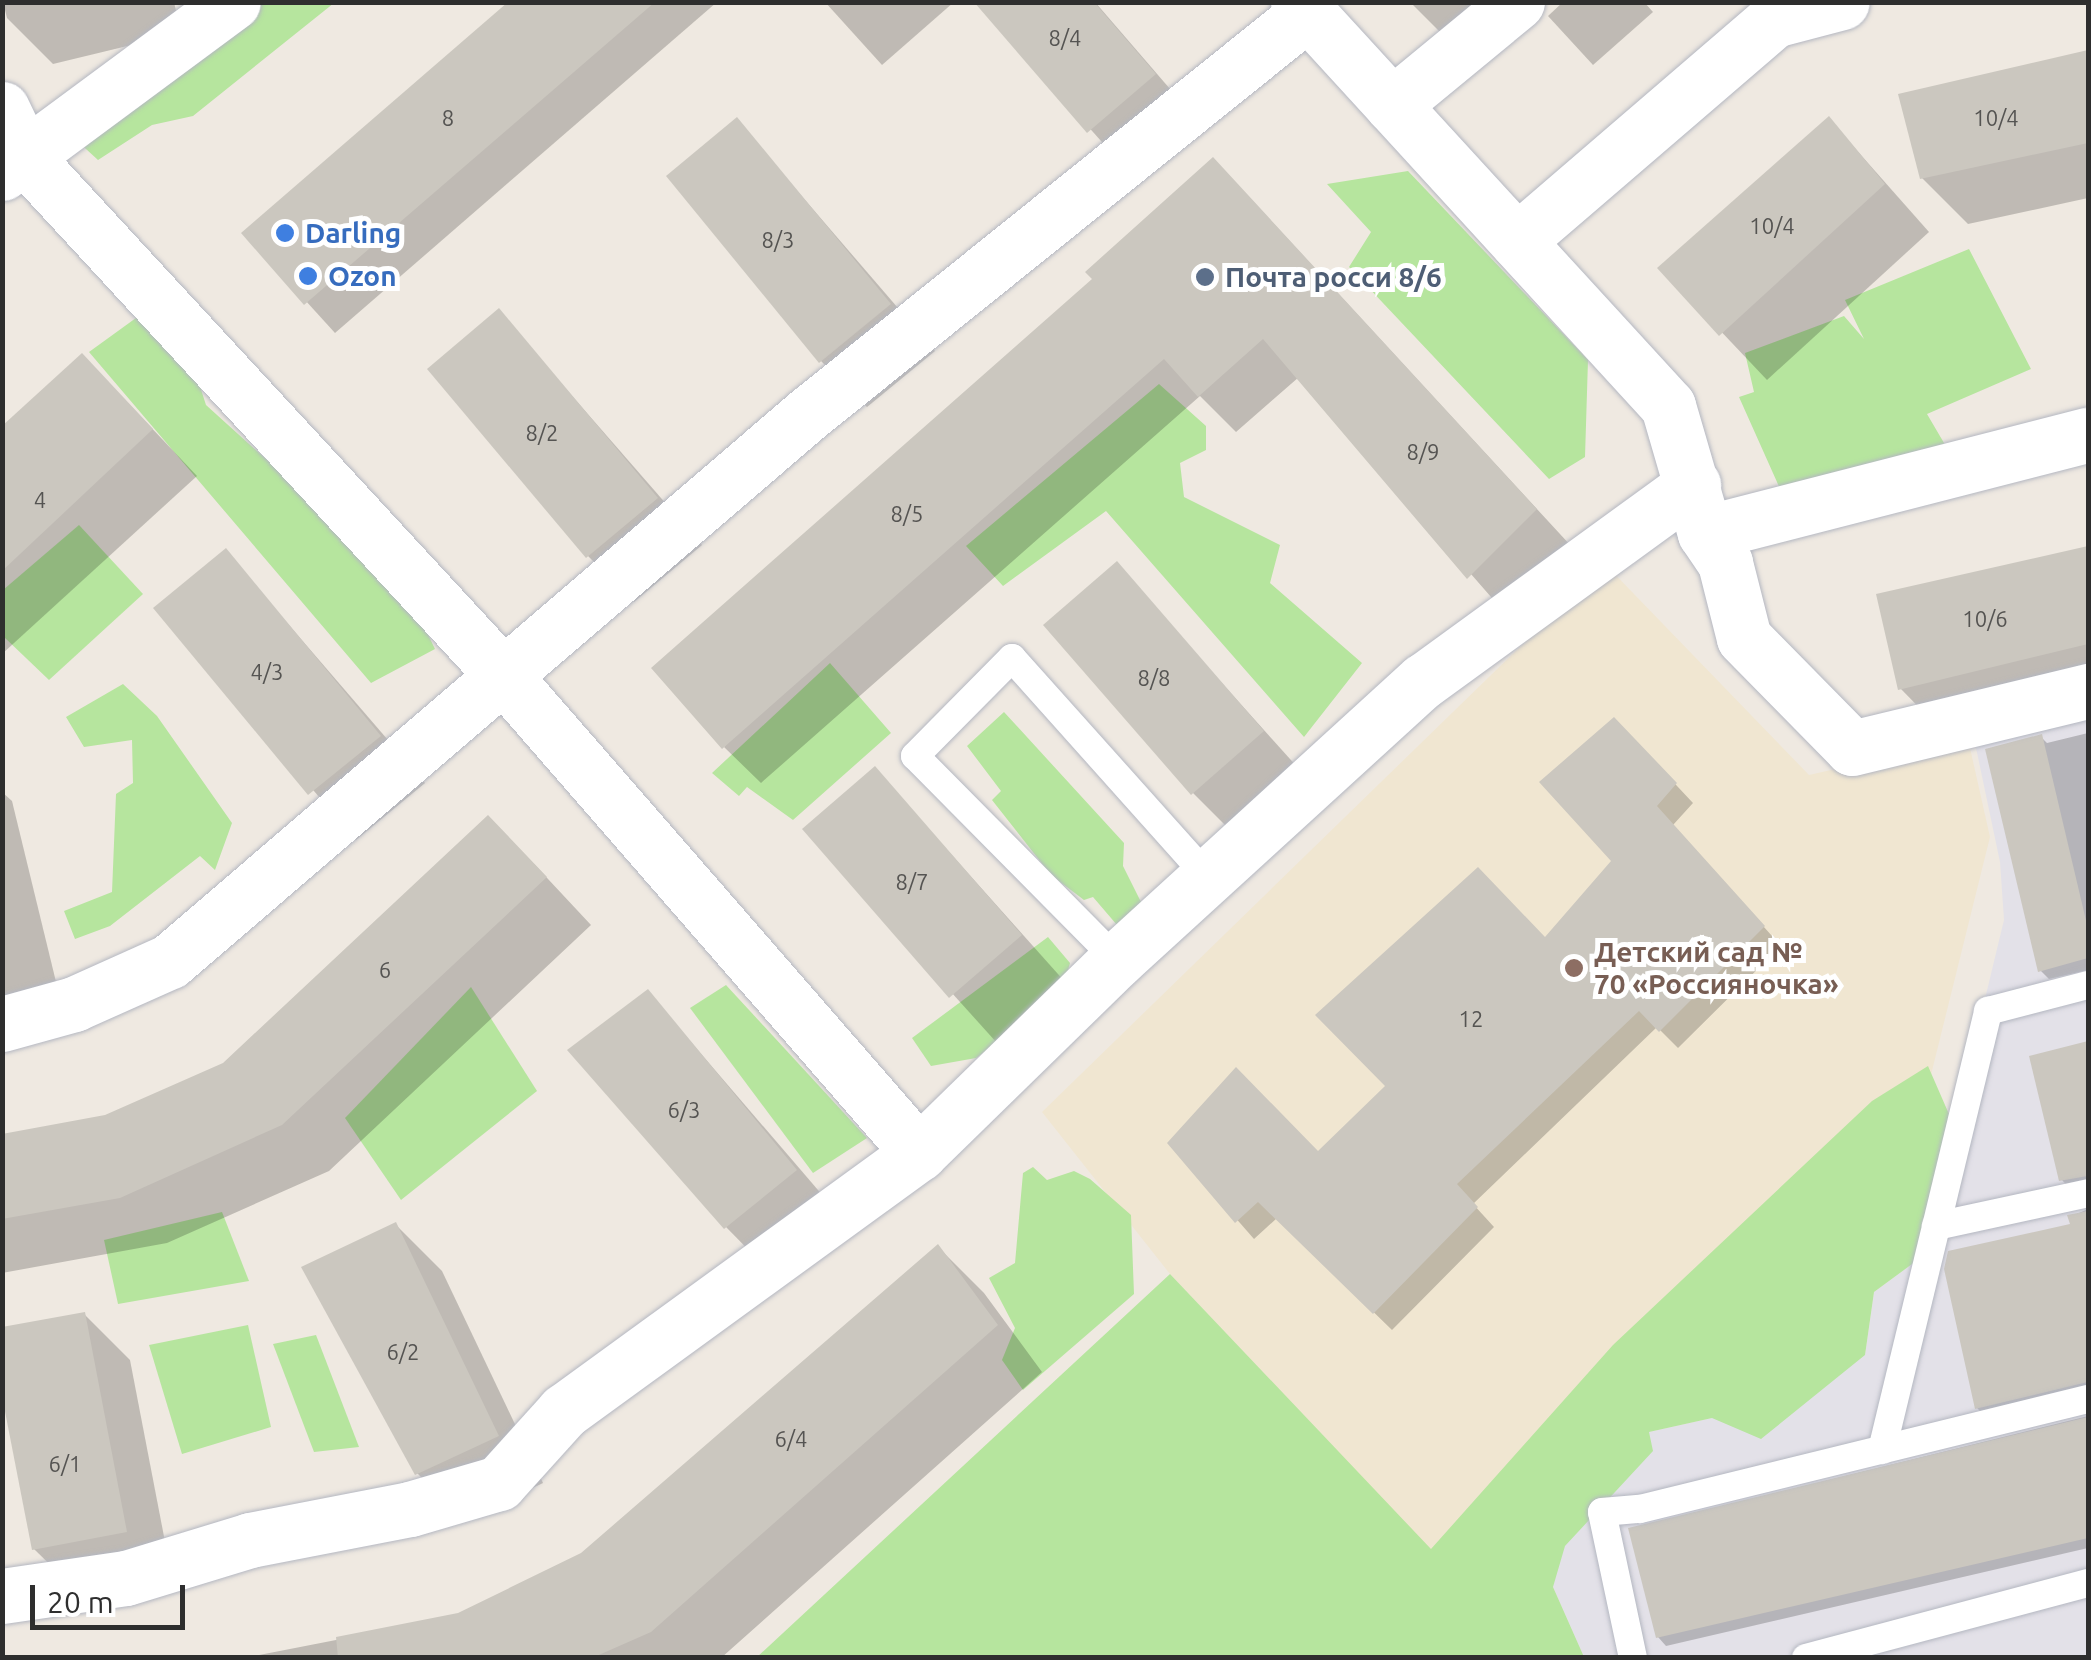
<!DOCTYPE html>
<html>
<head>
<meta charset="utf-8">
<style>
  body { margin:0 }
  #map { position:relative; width:2091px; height:1660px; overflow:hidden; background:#efe9e1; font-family:Ubuntu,sans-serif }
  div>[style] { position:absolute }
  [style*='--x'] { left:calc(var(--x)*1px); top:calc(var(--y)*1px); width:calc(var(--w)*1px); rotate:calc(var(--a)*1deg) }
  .industrial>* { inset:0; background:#e3e1e8 }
  .education>* { inset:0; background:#f0e6d1 }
  .green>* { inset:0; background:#b6e59e }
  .shadow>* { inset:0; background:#0003 }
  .building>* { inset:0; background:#cbc7bf }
  .roads { filter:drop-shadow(0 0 2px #b4b7c1) drop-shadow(0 0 2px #b4b7c1) }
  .lane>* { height:28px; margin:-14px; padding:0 14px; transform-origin:14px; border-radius:14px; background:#fff }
  .street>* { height:55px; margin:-27.5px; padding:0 27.5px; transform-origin:27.5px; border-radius:27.5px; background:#fff }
  .dots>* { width:28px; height:28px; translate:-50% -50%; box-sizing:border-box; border:5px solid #fff; border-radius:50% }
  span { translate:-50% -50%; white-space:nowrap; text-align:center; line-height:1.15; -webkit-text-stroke:10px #fff; paint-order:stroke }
  .number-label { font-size:22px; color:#555452 }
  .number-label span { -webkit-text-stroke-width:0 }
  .shop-label { font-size:28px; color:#366cbe; font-weight:700 }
  .left { translate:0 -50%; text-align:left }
  .service-label { font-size:28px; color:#4e5e75; font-weight:700 }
  .education-label { font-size:28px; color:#785e54; font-weight:700 }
  .frame { position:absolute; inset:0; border:5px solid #2e2e2e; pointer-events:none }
  .scale { position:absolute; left:30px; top:1585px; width:155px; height:45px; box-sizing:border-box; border:5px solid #2e2e2e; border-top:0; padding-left:12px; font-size:30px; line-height:35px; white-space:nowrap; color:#2e2e2e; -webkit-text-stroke:8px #fff; paint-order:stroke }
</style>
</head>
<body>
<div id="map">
  <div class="industrial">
    <i style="clip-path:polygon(2088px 712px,2088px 1657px,1584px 1657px,1553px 1587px,1565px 1524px,1649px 1432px,1712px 1418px,1865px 1355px,1874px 1292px,1923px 1256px,2004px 920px,2000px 862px,1975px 743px)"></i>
  </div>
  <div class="education">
    <i style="clip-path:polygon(1605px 564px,1809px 775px,1968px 739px,1990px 837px,1925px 1099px,1440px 1560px,1170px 1274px,1042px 1112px)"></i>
  </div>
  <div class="green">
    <i style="clip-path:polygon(241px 3px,334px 3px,193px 116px,152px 125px,98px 160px,74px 138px)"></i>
    <i style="clip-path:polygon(1408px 171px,1588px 360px,1585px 457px,1549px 479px,1349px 267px,1371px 232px,1327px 184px)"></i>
    <i style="clip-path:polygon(1969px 249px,2031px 369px,1927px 414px,1954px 460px,1785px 500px,1739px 397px,1754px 392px,1745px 353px,1844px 316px,1864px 339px,1845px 300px)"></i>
    <i style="clip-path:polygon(147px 310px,196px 374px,206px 405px,403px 583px,435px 649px,371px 683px,89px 352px)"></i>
    <i style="clip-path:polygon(1159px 384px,1206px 426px,1206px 450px,1180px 463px,1184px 497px,1280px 545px,1270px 583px,1362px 663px,1304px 737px,1106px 511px,1003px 586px,966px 546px)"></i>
    <i style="clip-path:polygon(79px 525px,143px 594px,49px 680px,3px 636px,3px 590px)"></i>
    <i style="clip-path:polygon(830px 663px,891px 733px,793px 820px,747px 787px,739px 796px,712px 773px)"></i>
    <i style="clip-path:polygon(123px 684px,157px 716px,232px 823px,215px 870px,200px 856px,110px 926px,75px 939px,64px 911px,112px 892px,116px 794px,133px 783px,132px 740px,84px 747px,66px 717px)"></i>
    <i style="clip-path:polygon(1004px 712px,1124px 843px,1123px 866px,1144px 908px,1123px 932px,1093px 897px,1084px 900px,1051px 875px,992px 800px,1001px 791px,967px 746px)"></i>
    <i style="clip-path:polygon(1048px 937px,1070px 963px,1061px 995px,976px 1058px,931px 1066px,912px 1038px)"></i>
    <i style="clip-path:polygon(726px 985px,867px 1138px,813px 1173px,690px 1008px)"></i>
    <i style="clip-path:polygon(471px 987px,537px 1091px,401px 1200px,345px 1118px)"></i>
    <i style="clip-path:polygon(1928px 1066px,1962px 1144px,1923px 1256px,1874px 1292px,1865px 1355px,1761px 1439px,1712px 1418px,1649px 1432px,1653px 1451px,1565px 1546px,1553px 1587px,1584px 1657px,756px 1658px,1170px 1274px,1431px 1549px,1613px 1345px,1872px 1101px)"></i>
    <i style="clip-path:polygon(1033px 1167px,1047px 1180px,1074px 1171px,1090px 1179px,1131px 1215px,1134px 1294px,1023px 1390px,1002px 1360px,1015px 1328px,989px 1278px,1015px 1263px,1023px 1173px)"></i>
    <i style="clip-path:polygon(222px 1212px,249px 1281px,118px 1304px,104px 1240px)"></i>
    <i style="clip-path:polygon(248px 1325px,271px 1427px,182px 1454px,149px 1345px)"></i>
    <i style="clip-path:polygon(316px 1335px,359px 1447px,314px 1452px,273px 1344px)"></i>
  </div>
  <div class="shadow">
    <i style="clip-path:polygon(3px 2px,174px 2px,181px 33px,53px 64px,7px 18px)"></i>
    <i style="clip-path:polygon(512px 2px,717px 2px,335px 333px,245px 234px)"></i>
    <i style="clip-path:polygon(825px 2px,954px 2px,882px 65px)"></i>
    <i style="clip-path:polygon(977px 2px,1095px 2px,1183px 104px,1118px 160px)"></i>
    <i style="clip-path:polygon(1410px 2px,1511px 2px,1456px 48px)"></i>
    <i style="clip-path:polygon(1563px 2px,1644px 2px,1653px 12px,1593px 65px,1548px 16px)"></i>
    <i style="clip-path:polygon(2088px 52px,2088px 198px,1968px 224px,1922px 178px,1901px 96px)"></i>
    <i style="clip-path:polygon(1829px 119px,1929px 232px,1767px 380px,1661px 268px)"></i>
    <i style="clip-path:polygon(737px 121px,935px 351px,867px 407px,821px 361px)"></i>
    <i style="clip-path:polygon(1249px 197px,1572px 547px,1505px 613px,1299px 377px,1236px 432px,1200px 396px,761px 783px,724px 747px,1096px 279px)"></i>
    <i style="clip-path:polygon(498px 311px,702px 545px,634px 602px,588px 556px)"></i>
    <i style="clip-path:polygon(128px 403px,197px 476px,2px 654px,2px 430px)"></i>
    <i style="clip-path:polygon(2088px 548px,2088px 700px,1946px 735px,1900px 688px,1879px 596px)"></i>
    <i style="clip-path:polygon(226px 552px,425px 783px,356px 840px,157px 608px)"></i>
    <i style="clip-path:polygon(1116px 565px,1308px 779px,1239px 839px,1193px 793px)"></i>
    <i style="clip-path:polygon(2088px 733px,2088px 970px,2049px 979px,2040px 970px,2041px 737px,2047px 743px)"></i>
    <i style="clip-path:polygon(1632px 738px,1693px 803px,1673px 825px,1781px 946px,1678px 1048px,1657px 1027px,1473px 1204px,1494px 1227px,1392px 1330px,1277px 1218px,1254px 1239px,1170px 1143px,1318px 1154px,1545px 940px,1615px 861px)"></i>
    <i style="clip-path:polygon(875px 769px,1066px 983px,997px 1043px,805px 830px)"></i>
    <i style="clip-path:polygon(2px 792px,12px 801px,67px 1027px,2px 1042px)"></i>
    <i style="clip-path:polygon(534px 864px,591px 925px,329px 1171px,167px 1243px,2px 1273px,2px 1136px,106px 1117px,225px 1065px)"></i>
    <i style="clip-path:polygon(648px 992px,842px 1218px,772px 1274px,726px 1227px)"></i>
    <i style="clip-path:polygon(2088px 1044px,2088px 1186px,2070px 1189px,2062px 1180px,2032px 1058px)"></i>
    <i style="clip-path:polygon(2088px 1209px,2088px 1391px,1985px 1416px,1977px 1408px,2073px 1226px,2070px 1217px)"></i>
    <i style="clip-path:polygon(396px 1225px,442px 1271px,543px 1483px,464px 1520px,417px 1473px)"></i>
    <i style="clip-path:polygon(938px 1247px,984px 1293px,1042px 1372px,721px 1658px,244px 1658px,459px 1616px,582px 1556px)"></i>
    <i style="clip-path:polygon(84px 1314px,130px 1360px,172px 1578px,81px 1595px,34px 1549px)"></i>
    <i style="clip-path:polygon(2088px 1416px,2088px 1548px,1666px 1646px,1658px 1637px,1631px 1529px)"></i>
  </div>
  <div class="building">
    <i style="clip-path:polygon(508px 2px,655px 2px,304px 305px,241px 233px)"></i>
    <i style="clip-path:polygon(974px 2px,1094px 2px,1156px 74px,1087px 133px)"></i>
    <i style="clip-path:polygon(2088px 50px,2088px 143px,1920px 179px,1898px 94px)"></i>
    <i style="clip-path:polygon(1829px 116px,1885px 184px,1719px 336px,1657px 268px)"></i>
    <i style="clip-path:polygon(737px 117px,891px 304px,819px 363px,666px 176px)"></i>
    <i style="clip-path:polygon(1213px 157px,1537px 509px,1467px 579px,1263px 339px,1198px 397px,1164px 359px,722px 749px,651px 668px,1092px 279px,1085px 272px)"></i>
    <i style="clip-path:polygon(499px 308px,658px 498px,586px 558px,427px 369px)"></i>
    <i style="clip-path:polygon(82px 353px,153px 429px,2px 571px,2px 426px)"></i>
    <i style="clip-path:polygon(2088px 546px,2088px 644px,1898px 690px,1876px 594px)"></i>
    <i style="clip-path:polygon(226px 548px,381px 736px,308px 795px,153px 608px)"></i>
    <i style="clip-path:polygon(1117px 561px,1264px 731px,1191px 795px,1043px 625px)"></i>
    <i style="clip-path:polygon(1614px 717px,1677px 783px,1657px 806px,1765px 926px,1659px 1032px,1639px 1011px,1457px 1184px,1478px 1207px,1373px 1314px,1258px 1202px,1235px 1223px,1167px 1143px,1236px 1067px,1318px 1151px,1385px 1086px,1315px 1015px,1478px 867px,1545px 937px,1611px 861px,1539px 782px)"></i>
    <i style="clip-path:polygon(2042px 734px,2088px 929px,2088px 958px,2038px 972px,1985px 749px)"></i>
    <i style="clip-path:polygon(875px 766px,1022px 935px,949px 998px,802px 829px)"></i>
    <i style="clip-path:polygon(488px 815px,547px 877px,282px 1125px,120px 1198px,2px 1219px,2px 1134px,105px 1115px,223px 1063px)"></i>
    <i style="clip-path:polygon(648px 989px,797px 1170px,724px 1229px,567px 1050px)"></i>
    <i style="clip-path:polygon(2088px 1041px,2088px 1176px,2059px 1181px,2029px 1056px)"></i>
    <i style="clip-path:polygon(2088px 1211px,2088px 1382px,1975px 1409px,1944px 1269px,1948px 1251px,2070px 1224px,2067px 1215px)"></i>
    <i style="clip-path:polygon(396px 1222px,499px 1436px,415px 1475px,301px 1267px)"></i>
    <i style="clip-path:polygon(938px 1244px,998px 1325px,651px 1632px,592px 1658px,338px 1658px,336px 1637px,458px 1613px,581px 1553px)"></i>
    <i style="clip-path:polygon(85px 1312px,127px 1532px,32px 1550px,2px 1396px,2px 1327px)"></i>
    <i style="clip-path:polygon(2088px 1417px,2088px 1538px,1656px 1638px,1628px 1528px)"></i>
  </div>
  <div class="roads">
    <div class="lane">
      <i style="--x:1117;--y:960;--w:287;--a:-134.7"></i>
      <i style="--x:915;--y:756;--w:138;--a:-45.3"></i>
      <i style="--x:1012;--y:658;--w:294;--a:48.2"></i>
      <i style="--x:1936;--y:1226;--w:156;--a:-12.2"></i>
      <i style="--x:1882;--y:1450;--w:452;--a:-76.4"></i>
      <i style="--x:1988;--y:1011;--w:103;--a:-14.6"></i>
      <i style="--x:1633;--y:1658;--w:149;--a:-102"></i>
      <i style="--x:1602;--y:1512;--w:38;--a:-5"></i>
      <i style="--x:1640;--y:1509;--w:461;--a:-13.8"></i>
      <i style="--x:1806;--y:1658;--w:292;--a:-14.9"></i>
    </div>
    <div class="street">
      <i style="--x:1298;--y:2;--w:548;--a:47.52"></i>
      <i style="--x:1668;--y:406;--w:132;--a:73.8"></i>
      <i style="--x:1705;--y:533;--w:36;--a:56"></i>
      <i style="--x:1725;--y:563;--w:77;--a:75.8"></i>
      <i style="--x:1744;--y:638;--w:154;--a:45.5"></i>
      <i style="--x:1852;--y:748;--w:243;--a:-13.6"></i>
      <i style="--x:1392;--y:105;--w:162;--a:-39.5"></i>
      <i style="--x:2;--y:109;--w:53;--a:64.4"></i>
      <i style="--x:25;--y:157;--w:703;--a:47.3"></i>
      <i style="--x:502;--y:674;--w:635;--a:48.96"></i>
      <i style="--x:2;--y:173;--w:287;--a:-36.5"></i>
      <i style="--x:1517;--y:241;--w:339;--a:-40.7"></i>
      <i style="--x:1774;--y:20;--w:70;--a:-14.8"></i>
      <i style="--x:1705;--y:533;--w:395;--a:-14.4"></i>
      <i style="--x:2;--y:1024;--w:75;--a:-15.5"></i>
      <i style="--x:74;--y:1004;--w:105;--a:-24.1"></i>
      <i style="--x:170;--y:961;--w:842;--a:-40.62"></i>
      <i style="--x:809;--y:413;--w:639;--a:-38.77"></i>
      <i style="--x:2;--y:1596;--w:125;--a:-8.3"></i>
      <i style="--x:126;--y:1578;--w:130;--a:-17"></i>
      <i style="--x:250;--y:1540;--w:163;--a:-11"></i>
      <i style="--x:410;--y:1509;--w:93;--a:-16.3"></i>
      <i style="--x:499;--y:1483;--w:97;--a:-47.9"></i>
      <i style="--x:564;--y:1411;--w:439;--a:-36"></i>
      <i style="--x:919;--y:1153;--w:277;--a:-44.3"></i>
      <i style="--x:1117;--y:960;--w:414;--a:-42.4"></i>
      <i style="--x:1423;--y:681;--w:334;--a:-36"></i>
    </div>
  </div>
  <div class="dots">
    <i style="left:285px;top:233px;background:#3f7fe0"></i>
    <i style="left:308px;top:276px;background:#3f7fe0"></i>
    <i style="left:1205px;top:277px;background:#5c6f8a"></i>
    <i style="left:1574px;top:968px;background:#8d6e63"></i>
  </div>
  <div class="number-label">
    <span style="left:1065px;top:38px">8/4</span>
    <span style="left:448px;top:118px">8</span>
    <span style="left:1996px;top:118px">10/4</span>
    <span style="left:1772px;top:226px">10/4</span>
    <span style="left:778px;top:240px">8/3</span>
    <span style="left:542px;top:433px">8/2</span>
    <span style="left:1423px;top:452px">8/9</span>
    <span style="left:40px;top:500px">4</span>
    <span style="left:907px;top:514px">8/5</span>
    <span style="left:1985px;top:619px">10/6</span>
    <span style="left:267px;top:672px">4/3</span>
    <span style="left:1154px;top:678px">8/8</span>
    <span style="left:912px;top:882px">8/7</span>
    <span style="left:385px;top:970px">6</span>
    <span style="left:1471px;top:1019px">12</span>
    <span style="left:684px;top:1110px">6/3</span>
    <span style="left:403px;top:1352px">6/2</span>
    <span style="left:791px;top:1439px">6/4</span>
    <span style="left:65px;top:1464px">6/1</span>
  </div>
  <div class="shop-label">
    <span class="left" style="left:305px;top:233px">Darling</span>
    <span class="left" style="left:328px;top:276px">Ozon</span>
  </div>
  <div class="service-label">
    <span class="left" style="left:1225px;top:277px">Почта росси 8/6</span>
  </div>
  <div class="education-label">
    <span class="left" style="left:1594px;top:968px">Детский сад №<br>70 «Россияночка»</span>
  </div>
  <div class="frame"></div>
  <div class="scale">20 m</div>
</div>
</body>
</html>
